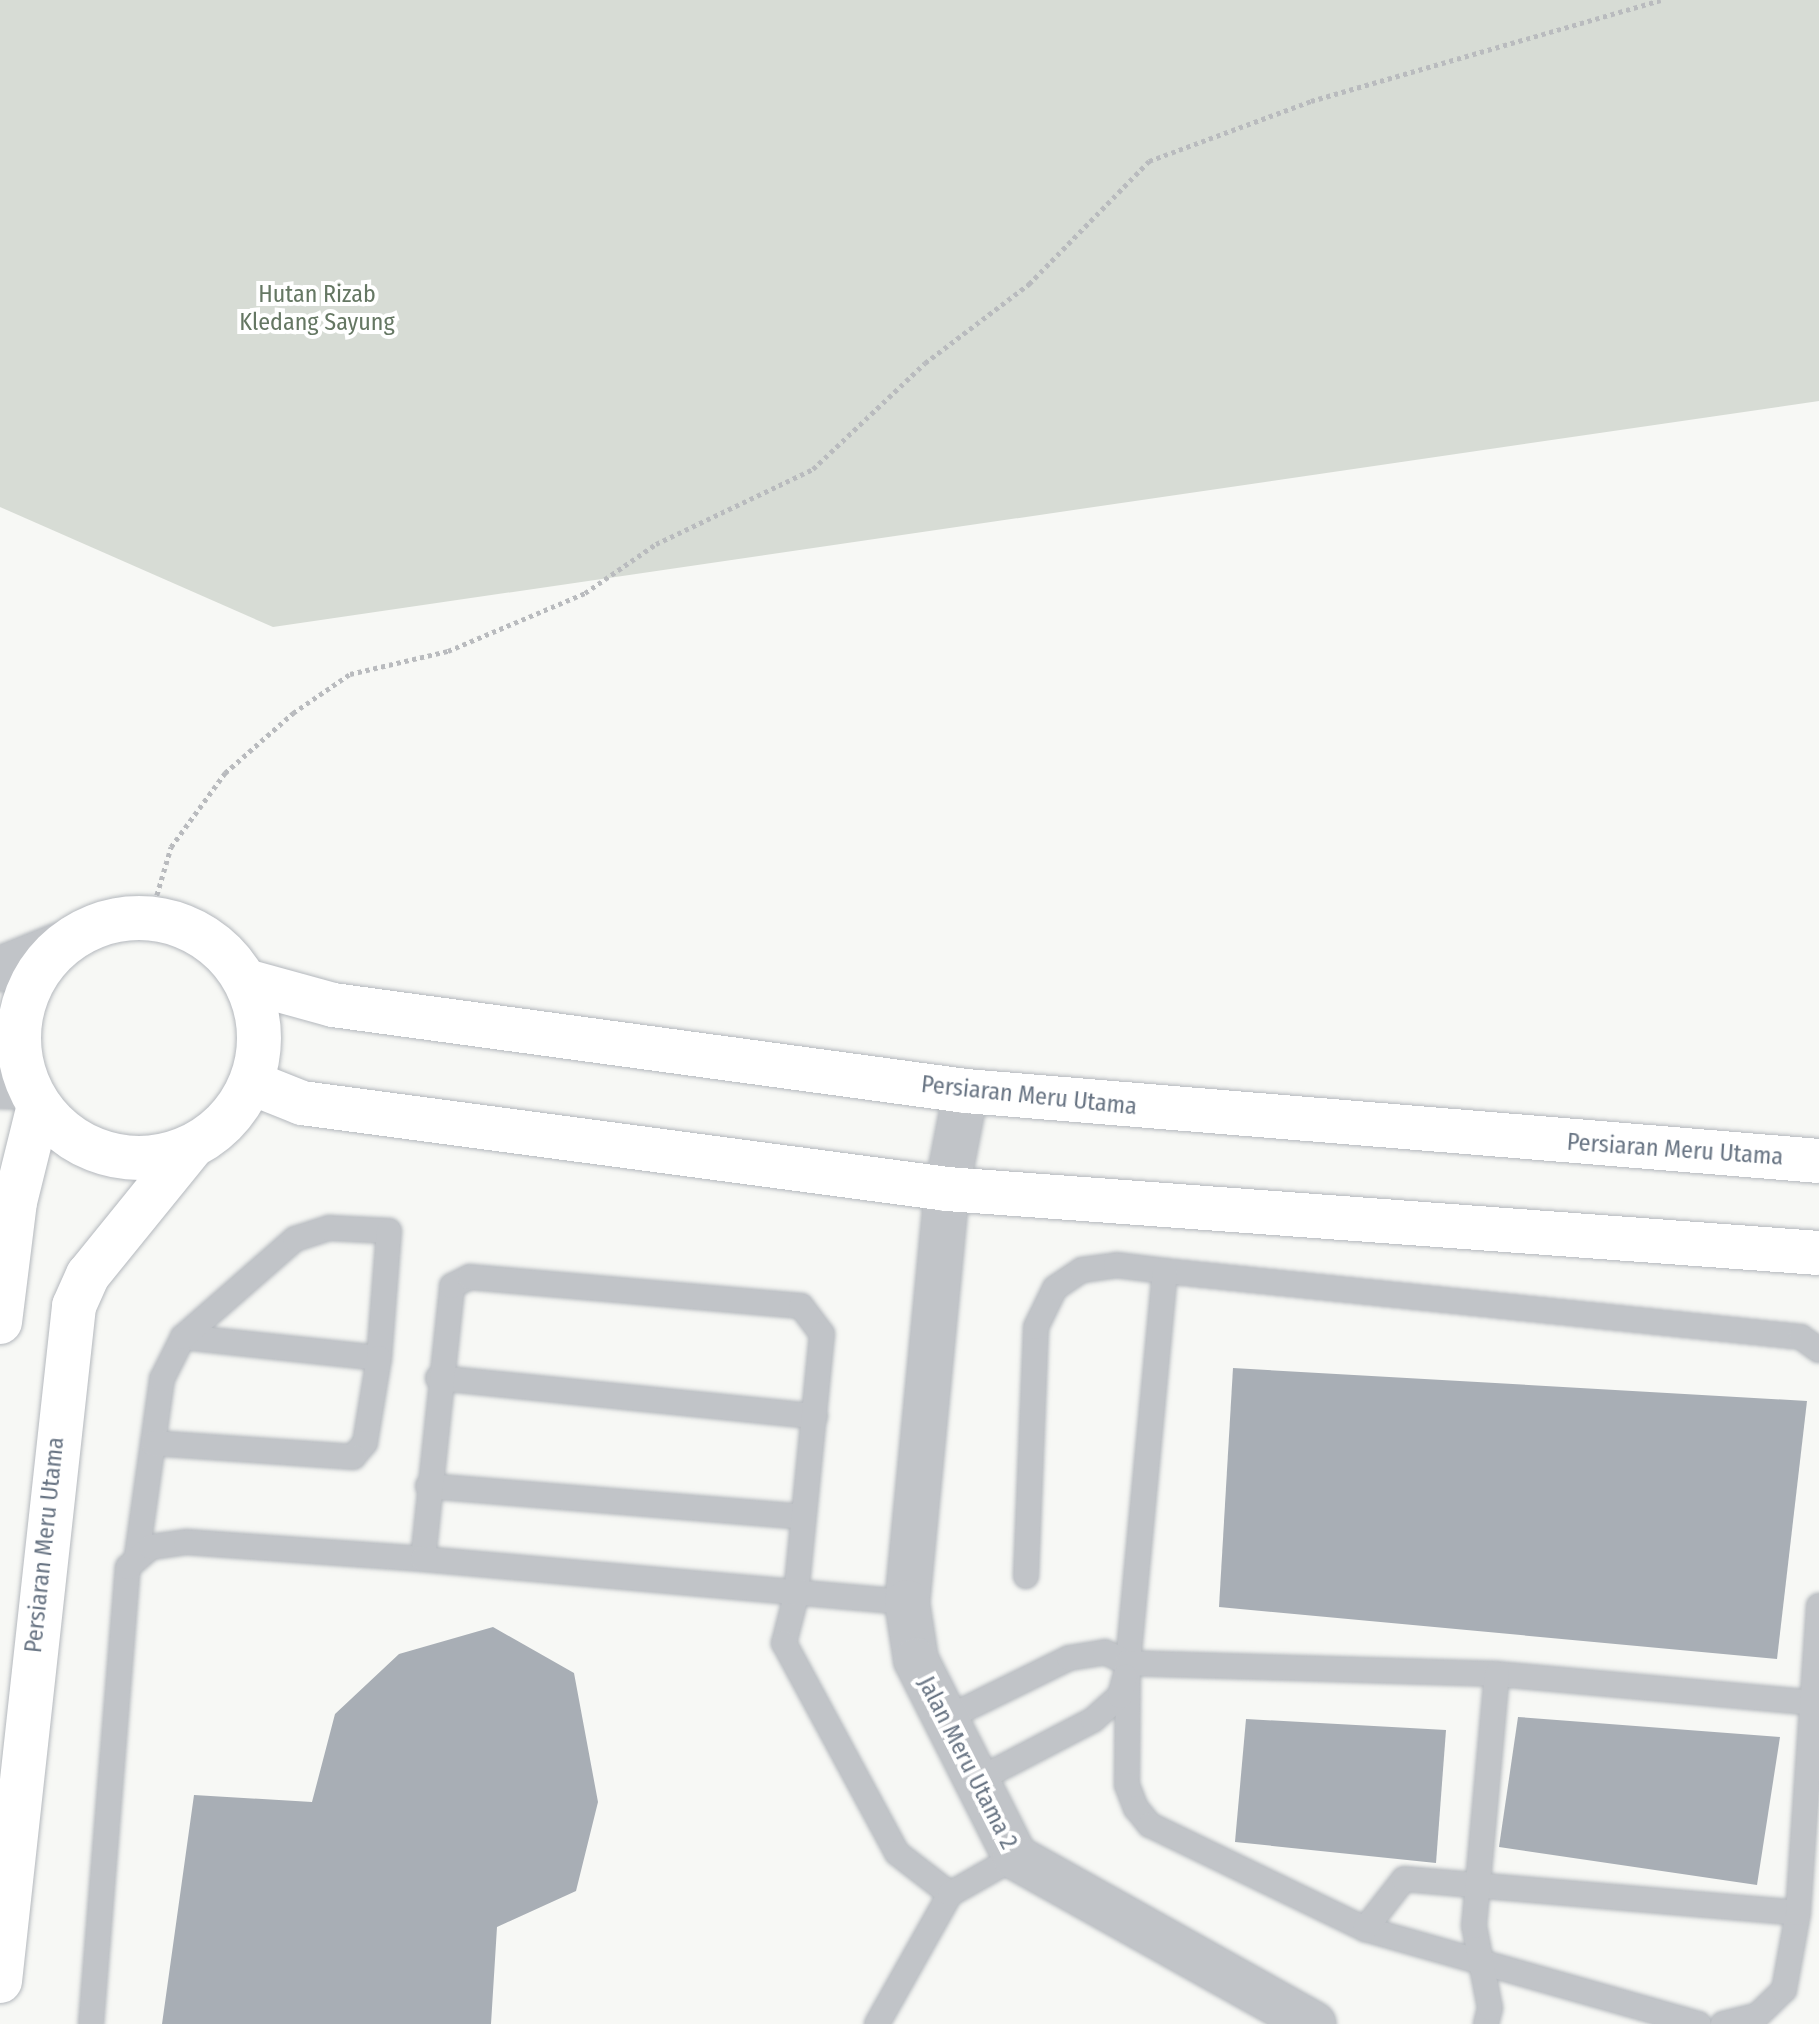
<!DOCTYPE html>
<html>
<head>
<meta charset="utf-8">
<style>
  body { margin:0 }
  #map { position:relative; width:1819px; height:2024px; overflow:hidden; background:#f7f8f5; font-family:"Fira Sans Condensed",sans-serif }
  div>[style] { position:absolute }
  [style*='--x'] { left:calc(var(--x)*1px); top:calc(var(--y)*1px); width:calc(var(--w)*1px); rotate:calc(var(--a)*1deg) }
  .green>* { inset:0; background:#d7dcd5 }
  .building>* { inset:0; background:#a8aeb5 }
  .path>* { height:5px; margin-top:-2.5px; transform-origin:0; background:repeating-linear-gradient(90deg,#b9bbbe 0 4px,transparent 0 8px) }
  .roads { filter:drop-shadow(0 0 2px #b4b8bd) drop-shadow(0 0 2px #b4b8bd) }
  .lane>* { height:24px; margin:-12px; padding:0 12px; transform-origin:12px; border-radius:12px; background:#c1c4c8 }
  .street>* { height:44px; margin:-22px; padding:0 22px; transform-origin:22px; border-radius:22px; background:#c1c4c8 }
  .secondary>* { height:44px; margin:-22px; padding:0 22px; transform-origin:22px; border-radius:22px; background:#fff }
  .secondary>.ring { margin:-22px; padding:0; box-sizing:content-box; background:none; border:44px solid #fff; border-radius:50% }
  span { translate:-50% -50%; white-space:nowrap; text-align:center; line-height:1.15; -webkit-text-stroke:8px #fff; paint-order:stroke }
  .park-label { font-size:24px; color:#657763 }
  .street-label { font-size:24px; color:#697584 }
</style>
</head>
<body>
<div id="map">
  <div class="green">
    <i style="clip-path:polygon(0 0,1819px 0,1819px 401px,273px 627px,0 507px)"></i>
  </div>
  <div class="building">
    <i style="clip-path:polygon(1233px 1368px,1807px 1401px,1777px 1659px,1219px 1607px)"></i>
    <i style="clip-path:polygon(493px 1627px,574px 1673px,598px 1802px,576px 1891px,497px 1927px,491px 2024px,162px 2024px,194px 1795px,312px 1802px,335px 1714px,399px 1654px)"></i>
    <i style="clip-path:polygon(1518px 1717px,1780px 1737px,1757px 1885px,1499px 1847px)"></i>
    <i style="clip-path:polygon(1246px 1719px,1446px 1730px,1436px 1863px,1235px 1842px)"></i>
  </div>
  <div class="path">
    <i style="--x:150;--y:918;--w:74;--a:-73.5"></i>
    <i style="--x:171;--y:847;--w:92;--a:-53.9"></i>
    <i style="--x:225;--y:773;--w:91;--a:-41.4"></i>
    <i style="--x:293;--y:713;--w:69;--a:-34.4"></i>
    <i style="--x:350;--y:674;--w:101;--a:-13.2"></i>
    <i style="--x:448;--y:651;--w:149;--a:-22.9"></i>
    <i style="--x:585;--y:593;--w:86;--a:-34.6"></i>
    <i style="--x:656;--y:544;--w:174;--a:-25.5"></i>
    <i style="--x:813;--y:469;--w:154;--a:-43.4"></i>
    <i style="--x:925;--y:363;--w:131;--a:-37.2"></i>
    <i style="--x:1029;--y:284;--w:172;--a:-45.7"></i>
    <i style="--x:1149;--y:161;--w:173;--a:-20.3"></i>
    <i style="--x:1311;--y:101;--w:364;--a:-16.1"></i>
  </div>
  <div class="roads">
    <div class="lane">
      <i style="--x:1165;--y:1271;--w:639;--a:5.92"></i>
      <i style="--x:1801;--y:1337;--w:22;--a:36"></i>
      <i style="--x:183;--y:1337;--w:197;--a:6.1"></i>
      <i style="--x:438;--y:1378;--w:379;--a:5.8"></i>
      <i style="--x:428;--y:1486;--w:376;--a:4.7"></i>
      <i style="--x:137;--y:1555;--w:113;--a:-81.9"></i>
      <i style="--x:153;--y:1443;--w:65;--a:-82"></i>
      <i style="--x:162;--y:1379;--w:47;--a:-63.4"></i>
      <i style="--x:183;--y:1337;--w:149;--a:-41.2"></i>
      <i style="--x:295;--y:1239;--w:36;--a:-18"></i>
      <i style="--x:329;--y:1228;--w:60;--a:2.9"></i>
      <i style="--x:389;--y:1231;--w:127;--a:94.5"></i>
      <i style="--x:379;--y:1358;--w:86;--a:99.4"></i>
      <i style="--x:365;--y:1443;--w:18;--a:131"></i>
      <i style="--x:353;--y:1457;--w:200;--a:-176"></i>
      <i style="--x:423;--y:1559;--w:275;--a:-83.9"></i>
      <i style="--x:452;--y:1286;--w:20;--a:-27"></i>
      <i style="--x:470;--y:1277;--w:332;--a:5"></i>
      <i style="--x:801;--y:1306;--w:35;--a:53"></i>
      <i style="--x:822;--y:1334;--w:263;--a:95.7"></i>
      <i style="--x:796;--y:1596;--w:49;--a:104.3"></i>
      <i style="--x:784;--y:1643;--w:238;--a:61.7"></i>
      <i style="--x:897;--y:1853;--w:67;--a:37.7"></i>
      <i style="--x:1026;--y:1576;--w:249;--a:-87.7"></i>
      <i style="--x:1036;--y:1327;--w:43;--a:-64"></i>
      <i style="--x:1055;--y:1288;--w:32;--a:-34"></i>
      <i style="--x:1082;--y:1270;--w:34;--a:-8"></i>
      <i style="--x:1116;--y:1265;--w:49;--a:7"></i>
      <i style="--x:1165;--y:1271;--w:394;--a:95.4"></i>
      <i style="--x:1128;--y:1663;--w:122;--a:90.5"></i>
      <i style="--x:1127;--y:1785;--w:25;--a:69"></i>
      <i style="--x:1136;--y:1808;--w:22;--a:51"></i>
      <i style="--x:1150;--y:1825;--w:239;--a:25.8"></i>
      <i style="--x:1365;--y:1929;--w:347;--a:15.9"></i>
      <i style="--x:943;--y:1720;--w:140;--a:-26.2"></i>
      <i style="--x:1069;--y:1658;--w:36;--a:-9"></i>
      <i style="--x:1105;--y:1652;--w:25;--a:26"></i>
      <i style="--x:1128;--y:1663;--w:369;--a:1.7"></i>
      <i style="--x:1497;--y:1674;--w:317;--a:5.2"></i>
      <i style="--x:972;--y:1783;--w:136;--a:-27.5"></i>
      <i style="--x:1093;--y:1720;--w:36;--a:-42"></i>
      <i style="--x:1120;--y:1696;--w:20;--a:-75"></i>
      <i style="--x:1365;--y:1929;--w:63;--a:-52"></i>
      <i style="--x:1404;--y:1879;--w:395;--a:4.9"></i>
      <i style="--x:91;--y:2024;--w:458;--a:-85.4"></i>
      <i style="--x:128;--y:1567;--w:30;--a:-41"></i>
      <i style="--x:151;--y:1547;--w:35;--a:-8"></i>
      <i style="--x:186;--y:1542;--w:238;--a:4.1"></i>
      <i style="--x:423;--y:1559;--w:486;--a:5.1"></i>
      <i style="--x:877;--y:2024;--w:149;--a:-60.7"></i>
      <i style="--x:950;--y:1894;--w:75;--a:-29.6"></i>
      <i style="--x:1486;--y:2024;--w:16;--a:-76"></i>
      <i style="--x:1490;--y:2008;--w:84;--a:-101"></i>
      <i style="--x:1474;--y:1926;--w:253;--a:-84.8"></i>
      <i style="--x:1723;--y:2024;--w:36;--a:-14"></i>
      <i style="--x:1758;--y:2015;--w:36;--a:-44"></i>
      <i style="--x:1784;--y:1990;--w:78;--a:-79.7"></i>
      <i style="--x:1798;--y:1913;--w:308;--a:-86.1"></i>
    </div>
    <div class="street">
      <i style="--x:0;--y:969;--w:72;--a:-21.9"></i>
      <i style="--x:0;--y:1086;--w:29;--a:2"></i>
      <i style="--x:966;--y:1091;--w:100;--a:101"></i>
      <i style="--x:947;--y:1189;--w:415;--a:95.5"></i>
      <i style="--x:907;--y:1602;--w:59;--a:81.2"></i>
      <i style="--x:916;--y:1660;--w:220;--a:63.3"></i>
      <i style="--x:1015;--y:1857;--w:342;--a:29.2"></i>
    </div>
    <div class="secondary">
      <i class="ring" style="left:19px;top:918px;width:196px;height:196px"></i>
      <i style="--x:246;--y:981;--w:90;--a:15.4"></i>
      <i style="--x:333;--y:1005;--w:639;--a:7.74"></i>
      <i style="--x:966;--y:1091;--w:856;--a:4.69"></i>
      <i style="--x:252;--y:1083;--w:54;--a:21.8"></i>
      <i style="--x:302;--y:1103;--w:651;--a:7.59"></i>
      <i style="--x:947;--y:1189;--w:874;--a:4.2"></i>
      <i style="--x:0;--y:1322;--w:121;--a:-82.9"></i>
      <i style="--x:15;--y:1202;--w:100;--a:-76.1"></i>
      <i style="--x:0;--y:1981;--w:679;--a:-83.74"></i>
      <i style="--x:74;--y:1306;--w:34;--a:-66"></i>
      <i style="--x:88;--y:1275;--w:162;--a:-51"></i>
    </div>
  </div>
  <div class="park-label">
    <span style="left:317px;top:309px">Hutan Rizab<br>Kledang Sayung</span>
  </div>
  <div class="street-label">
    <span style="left:1029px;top:1096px;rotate:6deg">Persiaran Meru Utama</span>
    <span style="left:1675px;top:1150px;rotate:4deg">Persiaran Meru Utama</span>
    <span style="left:45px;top:1545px;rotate:-84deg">Persiaran Meru Utama</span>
    <span style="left:967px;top:1763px;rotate:63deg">Jalan Meru Utama 2</span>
  </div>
</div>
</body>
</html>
